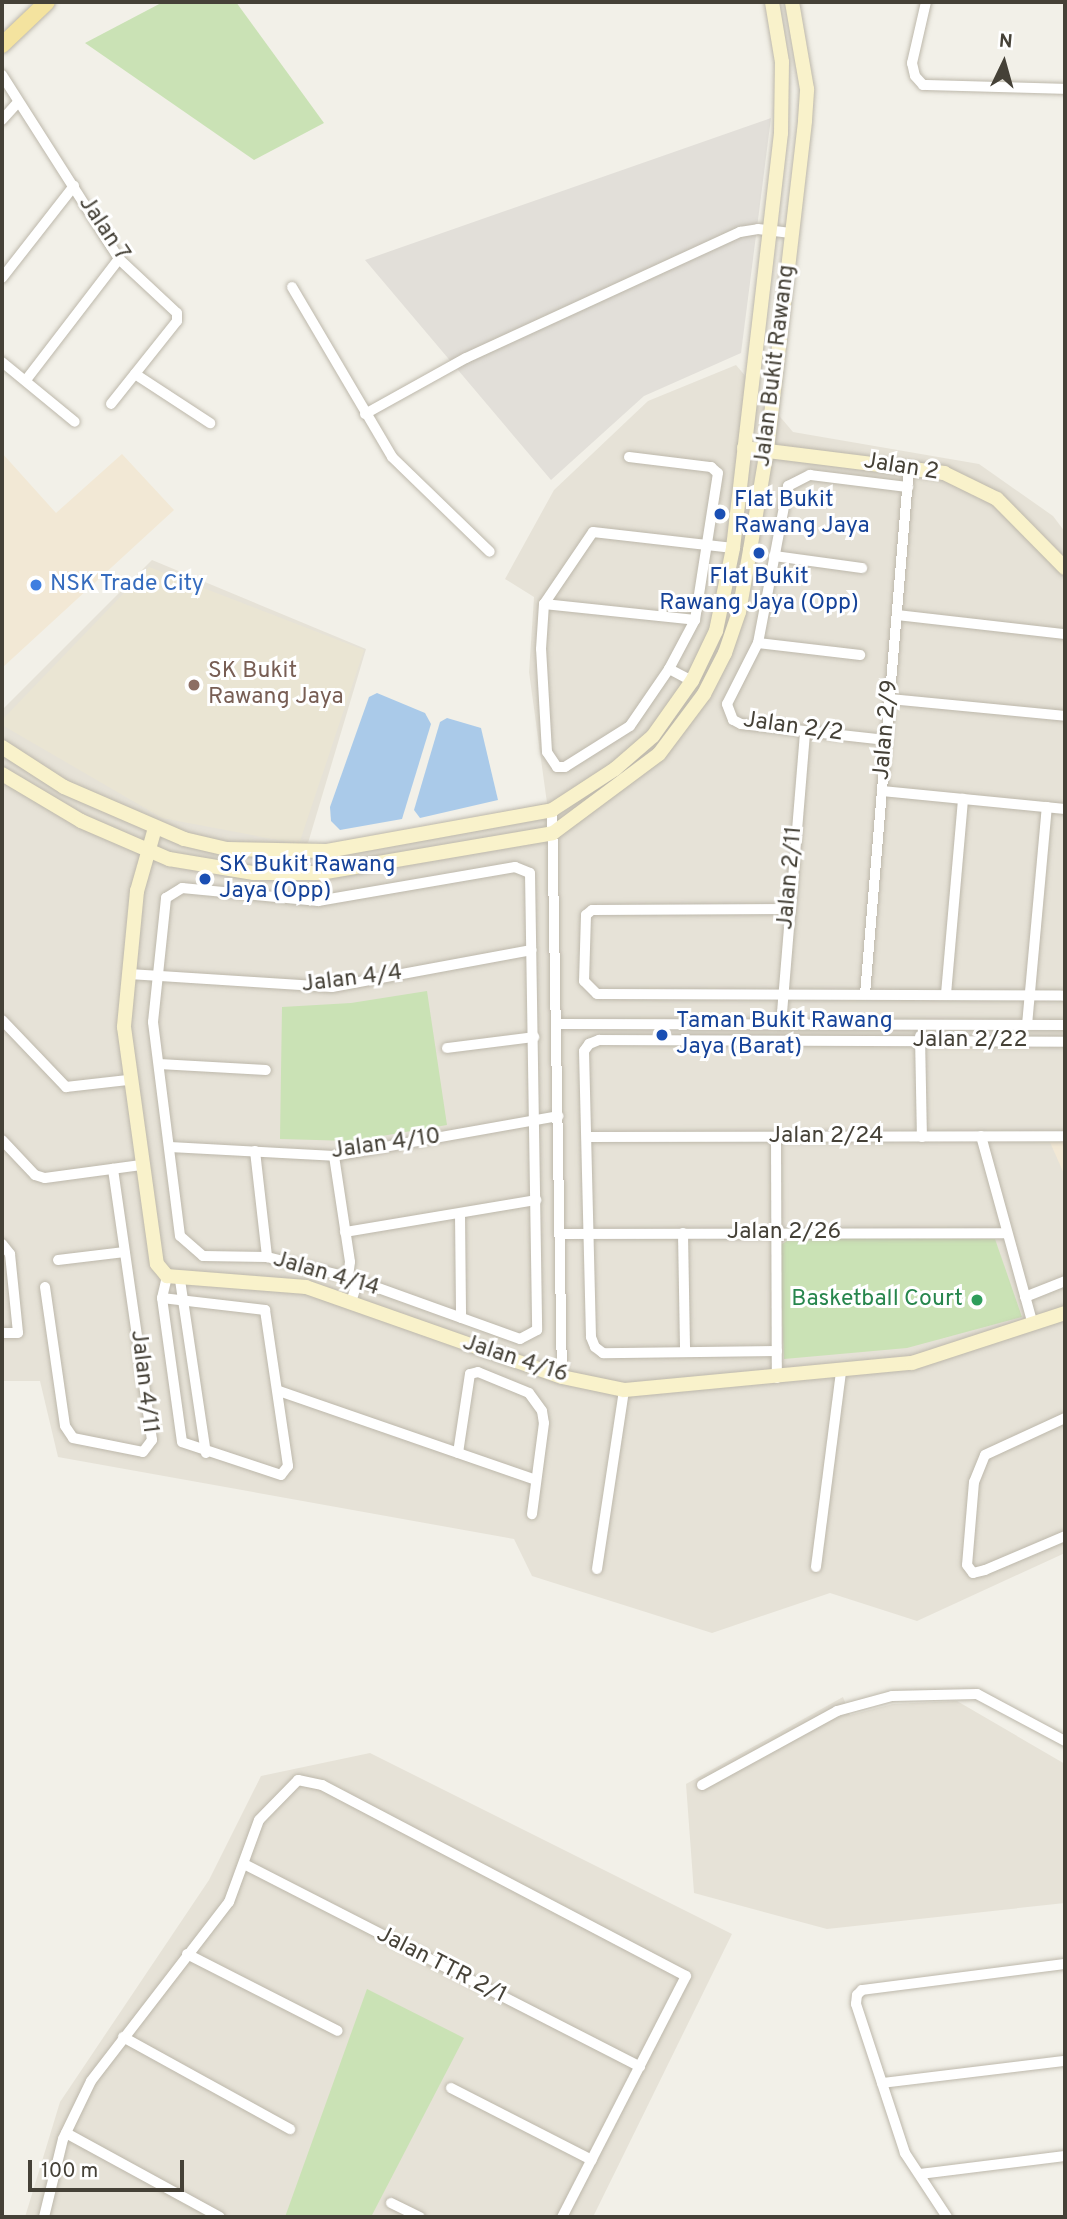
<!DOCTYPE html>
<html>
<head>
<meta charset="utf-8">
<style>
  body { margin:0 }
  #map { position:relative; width:1067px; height:2219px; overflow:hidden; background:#f2f0e8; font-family:Overpass,sans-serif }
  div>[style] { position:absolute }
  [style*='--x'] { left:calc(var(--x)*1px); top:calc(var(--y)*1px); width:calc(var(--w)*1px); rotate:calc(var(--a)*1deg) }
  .residential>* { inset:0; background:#e6e2d7 }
  .commercial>* { inset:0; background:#f2e8d5 }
  .industrial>* { inset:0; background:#e2dfd9 }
  .education>* { inset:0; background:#eae5d3 }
  .green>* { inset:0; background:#cae2b5 }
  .water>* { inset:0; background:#aacae9 }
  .roads { filter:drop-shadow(0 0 2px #bdb8ab) drop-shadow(0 0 2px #bdb8ab) }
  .street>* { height:10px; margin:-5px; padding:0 5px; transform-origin:5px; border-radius:5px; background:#fff }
  .secondary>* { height:14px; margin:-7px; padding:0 7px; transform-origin:7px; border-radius:7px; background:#f9f2cb }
  .primary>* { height:16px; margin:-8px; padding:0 8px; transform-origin:8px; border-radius:8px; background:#f4e39f }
  .dots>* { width:19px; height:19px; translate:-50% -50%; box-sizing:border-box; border:4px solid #fff; border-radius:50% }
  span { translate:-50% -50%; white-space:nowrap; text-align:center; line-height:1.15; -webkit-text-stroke:6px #fff; paint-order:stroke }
  .street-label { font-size:23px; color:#454137 }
  .transit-label { font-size:23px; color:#164399 }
  .left { translate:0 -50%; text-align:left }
  .shop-label { font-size:23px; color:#366cbe }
  .education-label { font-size:23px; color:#785e54 }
  .leisure-label { font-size:23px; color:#27864d }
  .right { translate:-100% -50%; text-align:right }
  .frame { position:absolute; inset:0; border:4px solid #454137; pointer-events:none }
  .north { position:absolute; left:969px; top:28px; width:70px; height:70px; -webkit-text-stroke:5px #fff; paint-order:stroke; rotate:5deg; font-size:19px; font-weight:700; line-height:28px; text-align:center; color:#454137 }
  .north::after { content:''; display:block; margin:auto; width:24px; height:32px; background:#454137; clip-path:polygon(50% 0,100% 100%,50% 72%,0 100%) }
  .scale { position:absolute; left:28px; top:2160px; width:156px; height:32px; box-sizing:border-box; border:4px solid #454137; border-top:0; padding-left:9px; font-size:21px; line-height:24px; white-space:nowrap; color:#454137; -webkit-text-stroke:5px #fff; paint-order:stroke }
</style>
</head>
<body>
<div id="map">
  <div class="residential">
    <i style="clip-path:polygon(736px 365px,793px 432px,979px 464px,1053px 516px,1065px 532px,1065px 1553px,917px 1621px,830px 1593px,712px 1633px,532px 1576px,514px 1539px,58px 1457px,40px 1381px,2px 1381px,2px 710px,152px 560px,366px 649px,308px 843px,329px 846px,547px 803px,529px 672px,534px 597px,505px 579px,554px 490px,648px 401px)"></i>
    <i style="clip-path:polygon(843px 1697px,850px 1715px,893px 1704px,957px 1701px,1065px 1764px,1065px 1903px,827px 1929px,694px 1893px,686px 1784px)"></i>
    <i style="clip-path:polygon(370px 1753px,732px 1934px,593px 2217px,25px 2217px,60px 2102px,209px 1880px,261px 1776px)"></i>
  </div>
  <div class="commercial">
    <i style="clip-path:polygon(2px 453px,56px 513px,122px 454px,174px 510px,2px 668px)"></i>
    <i style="clip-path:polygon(1049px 1140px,1065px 1140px,1065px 1176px)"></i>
  </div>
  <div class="industrial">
    <i style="clip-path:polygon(771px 118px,741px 353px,644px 396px,551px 480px,365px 260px)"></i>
  </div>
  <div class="education">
    <i style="clip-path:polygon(149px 567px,364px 650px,299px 844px,162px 818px,2px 725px,2px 720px)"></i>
  </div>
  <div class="green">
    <i style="clip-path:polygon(163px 2px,236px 2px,324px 123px,254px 160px,85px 43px)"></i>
    <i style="clip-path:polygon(427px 991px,447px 1125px,352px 1141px,280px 1139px,282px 1007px,351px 1003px)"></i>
    <i style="clip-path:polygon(793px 1237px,995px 1239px,1022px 1317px,907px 1348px,784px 1359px,779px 1246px)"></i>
    <i style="clip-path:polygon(367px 1989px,464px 2038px,371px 2217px,285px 2217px)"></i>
  </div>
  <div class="water">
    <i style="clip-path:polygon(377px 693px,425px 713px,431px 724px,402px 819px,340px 830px,331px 821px,330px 807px,369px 697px)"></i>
    <i style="clip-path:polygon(447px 718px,481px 728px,498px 800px,420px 818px,414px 810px,440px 722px)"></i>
  </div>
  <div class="roads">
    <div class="street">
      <i style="--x:926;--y:2;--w:63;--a:102.9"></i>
      <i style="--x:912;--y:63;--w:13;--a:77"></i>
      <i style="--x:915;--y:76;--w:12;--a:48"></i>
      <i style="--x:923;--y:85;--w:142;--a:1.6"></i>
      <i style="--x:2;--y:75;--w:218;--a:57.5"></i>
      <i style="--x:119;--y:259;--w:79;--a:43"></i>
      <i style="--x:177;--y:313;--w:8;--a:90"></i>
      <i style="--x:177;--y:321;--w:106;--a:128.5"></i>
      <i style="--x:2;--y:120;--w:24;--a:-48"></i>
      <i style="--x:2;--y:278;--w:117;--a:-52"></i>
      <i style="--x:292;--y:287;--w:197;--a:59.5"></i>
      <i style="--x:392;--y:457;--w:136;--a:44.1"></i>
      <i style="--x:2;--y:362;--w:94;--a:39.4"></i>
      <i style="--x:135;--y:374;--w:90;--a:33.2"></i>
      <i style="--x:26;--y:380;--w:153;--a:-52.5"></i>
      <i style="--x:365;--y:414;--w:115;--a:-29"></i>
      <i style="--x:466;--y:358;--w:302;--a:-24.7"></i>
      <i style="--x:740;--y:232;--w:18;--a:-9"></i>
      <i style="--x:758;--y:229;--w:35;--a:7"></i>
      <i style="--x:629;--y:457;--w:83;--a:7"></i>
      <i style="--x:711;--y:467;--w:9;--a:41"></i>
      <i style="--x:718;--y:473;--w:149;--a:98.9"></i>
      <i style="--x:695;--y:620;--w:55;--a:118"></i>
      <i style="--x:774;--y:556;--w:89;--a:7.8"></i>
      <i style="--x:544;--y:604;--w:152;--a:6"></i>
      <i style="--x:897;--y:615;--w:169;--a:6.5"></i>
      <i style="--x:758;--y:643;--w:103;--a:6.7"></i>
      <i style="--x:692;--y:681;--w:26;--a:-152"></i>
      <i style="--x:669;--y:669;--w:69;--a:124.4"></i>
      <i style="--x:630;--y:726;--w:77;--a:147.8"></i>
      <i style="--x:565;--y:767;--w:8;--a:180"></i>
      <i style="--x:557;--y:767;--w:18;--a:-124"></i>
      <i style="--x:547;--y:752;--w:103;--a:-93.3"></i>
      <i style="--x:541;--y:649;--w:45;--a:-86.2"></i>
      <i style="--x:544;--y:604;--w:87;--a:-55.8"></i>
      <i style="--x:593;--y:532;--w:141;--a:6.5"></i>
      <i style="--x:890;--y:699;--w:176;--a:5.5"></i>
      <i style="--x:886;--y:740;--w:146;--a:-173.7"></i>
      <i style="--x:741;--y:724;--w:9;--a:-153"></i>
      <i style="--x:733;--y:720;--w:17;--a:-111"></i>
      <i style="--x:727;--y:704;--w:68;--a:-63.1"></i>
      <i style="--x:758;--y:643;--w:160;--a:-79.2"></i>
      <i style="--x:788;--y:486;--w:25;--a:-27"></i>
      <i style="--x:810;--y:475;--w:99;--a:7"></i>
      <i style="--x:882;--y:791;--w:184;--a:5.6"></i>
      <i style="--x:552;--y:810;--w:567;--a:88.99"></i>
      <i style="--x:515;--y:867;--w:16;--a:22"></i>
      <i style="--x:530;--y:873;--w:457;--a:89.1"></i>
      <i style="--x:537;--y:1330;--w:19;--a:152"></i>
      <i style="--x:520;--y:1339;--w:183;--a:-160.2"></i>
      <i style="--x:348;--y:1277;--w:83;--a:-166.1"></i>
      <i style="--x:267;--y:1257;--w:64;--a:-179.1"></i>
      <i style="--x:203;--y:1256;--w:30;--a:-139"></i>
      <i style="--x:180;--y:1236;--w:216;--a:-97.2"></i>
      <i style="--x:153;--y:1022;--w:125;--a:-84"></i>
      <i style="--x:166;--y:898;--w:19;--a:-32"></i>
      <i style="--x:182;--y:888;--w:137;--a:5.5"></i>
      <i style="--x:318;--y:901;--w:200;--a:-9.8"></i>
      <i style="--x:788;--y:909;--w:196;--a:179.7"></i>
      <i style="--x:592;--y:910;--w:8;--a:140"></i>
      <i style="--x:586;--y:915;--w:66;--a:91.7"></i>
      <i style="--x:584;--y:981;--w:18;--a:45"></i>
      <i style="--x:597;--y:994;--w:468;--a:0.2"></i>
      <i style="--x:129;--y:974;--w:203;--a:3.7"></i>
      <i style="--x:332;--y:987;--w:203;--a:-10.5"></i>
      <i style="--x:865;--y:994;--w:529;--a:-85.23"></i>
      <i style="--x:946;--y:994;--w:196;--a:-85"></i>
      <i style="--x:2;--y:1020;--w:93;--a:46.3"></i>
      <i style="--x:66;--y:1087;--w:62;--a:-6.4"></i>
      <i style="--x:556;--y:1024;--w:509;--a:0.11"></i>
      <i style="--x:781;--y:1025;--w:294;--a:-85.3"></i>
      <i style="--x:1027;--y:1025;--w:219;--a:-84.8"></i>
      <i style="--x:920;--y:1036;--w:101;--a:88.9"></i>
      <i style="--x:447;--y:1048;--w:88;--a:-7.2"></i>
      <i style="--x:159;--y:1064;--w:107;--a:3.2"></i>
      <i style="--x:981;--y:1136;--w:196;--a:74.6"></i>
      <i style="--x:587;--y:1137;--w:478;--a:-0.1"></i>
      <i style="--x:776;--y:1137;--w:241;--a:89.8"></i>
      <i style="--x:2;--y:1140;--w:48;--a:46.7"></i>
      <i style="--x:35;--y:1175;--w:10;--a:17"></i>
      <i style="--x:45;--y:1178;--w:97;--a:-7.7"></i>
      <i style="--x:170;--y:1147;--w:164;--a:3.1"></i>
      <i style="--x:334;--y:1156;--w:228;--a:-10.1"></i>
      <i style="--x:255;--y:1151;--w:107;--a:83.5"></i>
      <i style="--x:334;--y:1156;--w:107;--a:81.4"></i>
      <i style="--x:350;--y:1262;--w:15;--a:98"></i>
      <i style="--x:460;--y:1214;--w:104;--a:89.4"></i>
      <i style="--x:345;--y:1232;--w:194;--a:-9.5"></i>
      <i style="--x:683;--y:1233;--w:118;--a:89"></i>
      <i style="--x:560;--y:1234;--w:447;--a:-0.1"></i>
      <i style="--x:2;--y:1244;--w:13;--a:51"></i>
      <i style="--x:10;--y:1254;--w:79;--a:84.2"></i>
      <i style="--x:18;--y:1333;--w:16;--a:180"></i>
      <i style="--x:58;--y:1260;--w:67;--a:-6.8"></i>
      <i style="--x:180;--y:1280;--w:175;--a:81.5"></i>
      <i style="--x:45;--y:1287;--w:140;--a:81.8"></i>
      <i style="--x:65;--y:1426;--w:14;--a:56"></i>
      <i style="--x:73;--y:1438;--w:71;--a:11.3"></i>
      <i style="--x:143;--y:1452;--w:15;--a:-53"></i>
      <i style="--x:152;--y:1440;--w:274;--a:-98.2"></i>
      <i style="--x:1025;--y:1297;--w:43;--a:-21.8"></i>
      <i style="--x:162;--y:1298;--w:104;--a:6.6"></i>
      <i style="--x:265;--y:1310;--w:158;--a:81.6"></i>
      <i style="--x:288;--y:1466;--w:11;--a:128"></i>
      <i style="--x:281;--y:1475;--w:104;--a:-161.6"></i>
      <i style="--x:182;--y:1442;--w:145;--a:-97.9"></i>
      <i style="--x:162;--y:1298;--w:23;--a:-77"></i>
      <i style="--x:351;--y:1302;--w:22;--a:-72"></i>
      <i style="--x:777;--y:1351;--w:174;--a:179.3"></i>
      <i style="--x:603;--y:1353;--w:10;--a:-143"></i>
      <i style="--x:595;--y:1347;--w:11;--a:-112"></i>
      <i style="--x:591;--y:1337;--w:286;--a:-91.4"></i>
      <i style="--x:584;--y:1051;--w:9;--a:-54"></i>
      <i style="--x:589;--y:1044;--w:11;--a:-22"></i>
      <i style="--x:599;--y:1040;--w:466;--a:0.2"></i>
      <i style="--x:279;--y:1391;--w:272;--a:19.1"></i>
      <i style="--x:1065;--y:1418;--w:88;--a:155.2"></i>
      <i style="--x:985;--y:1455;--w:29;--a:112"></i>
      <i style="--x:974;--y:1482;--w:83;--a:94.8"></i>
      <i style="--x:967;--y:1565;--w:10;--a:53"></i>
      <i style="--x:973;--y:1573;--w:12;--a:-14"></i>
      <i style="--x:985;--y:1570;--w:87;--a:-23"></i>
      <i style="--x:458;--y:1453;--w:80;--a:-81.4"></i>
      <i style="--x:470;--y:1374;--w:8;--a:-14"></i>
      <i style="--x:478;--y:1372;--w:55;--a:22.4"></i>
      <i style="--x:529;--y:1393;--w:22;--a:54"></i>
      <i style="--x:542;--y:1411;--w:12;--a:81"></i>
      <i style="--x:544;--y:1423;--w:92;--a:97.5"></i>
      <i style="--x:816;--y:1567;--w:198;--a:-82.7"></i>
      <i style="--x:597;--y:1569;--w:181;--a:-81.4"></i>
      <i style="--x:702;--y:1785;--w:154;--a:-28.7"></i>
      <i style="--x:837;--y:1711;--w:57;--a:-15.3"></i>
      <i style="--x:892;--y:1696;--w:85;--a:-1.3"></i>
      <i style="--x:977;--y:1694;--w:100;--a:28.1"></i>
      <i style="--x:244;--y:1864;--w:445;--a:27.1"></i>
      <i style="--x:187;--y:1954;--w:169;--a:27"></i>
      <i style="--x:123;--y:2037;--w:191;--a:28.9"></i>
      <i style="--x:882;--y:2083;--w:184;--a:-6.9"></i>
      <i style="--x:451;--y:2088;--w:158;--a:27.1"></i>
      <i style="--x:66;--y:2133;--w:175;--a:28.6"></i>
      <i style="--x:920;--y:2174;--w:146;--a:-7.1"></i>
      <i style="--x:391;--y:2203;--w:32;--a:26"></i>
      <i style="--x:44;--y:2217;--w:80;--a:-76.3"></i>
      <i style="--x:63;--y:2139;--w:64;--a:-64.2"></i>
      <i style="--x:91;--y:2081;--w:226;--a:-52.4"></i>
      <i style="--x:229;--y:1902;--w:87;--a:-69.9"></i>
      <i style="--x:259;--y:1820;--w:56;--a:-45.7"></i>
      <i style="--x:298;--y:1780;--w:25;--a:12"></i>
      <i style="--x:322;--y:1785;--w:411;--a:27.7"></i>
      <i style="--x:686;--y:1976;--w:271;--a:117.2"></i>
      <i style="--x:947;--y:2217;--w:77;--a:-123.3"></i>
      <i style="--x:905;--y:2153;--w:157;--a:-108.2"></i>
      <i style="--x:856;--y:2004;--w:9;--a:-84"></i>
      <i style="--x:857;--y:1995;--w:7;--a:-45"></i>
      <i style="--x:862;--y:1990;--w:205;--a:-7.3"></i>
    </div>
    <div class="secondary">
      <i style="--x:744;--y:448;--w:202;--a:7.1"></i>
      <i style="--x:944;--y:473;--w:59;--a:26.1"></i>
      <i style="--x:997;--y:499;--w:97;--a:45.4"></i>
      <i style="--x:2;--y:747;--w:74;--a:32.8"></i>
      <i style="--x:64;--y:787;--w:131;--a:23.4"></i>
      <i style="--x:184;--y:839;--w:44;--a:13.1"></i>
      <i style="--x:227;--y:849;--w:100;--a:1.1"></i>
      <i style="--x:327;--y:851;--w:229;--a:-10.3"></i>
      <i style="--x:552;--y:810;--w:75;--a:-33.1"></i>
      <i style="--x:615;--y:769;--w:50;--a:-41"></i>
      <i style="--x:653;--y:736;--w:67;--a:-54.7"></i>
      <i style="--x:692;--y:681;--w:55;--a:-64.4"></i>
      <i style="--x:716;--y:631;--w:85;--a:-78.4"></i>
      <i style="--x:733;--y:548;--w:418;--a:-83.4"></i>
      <i style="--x:781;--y:133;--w:71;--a:-89.2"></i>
      <i style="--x:782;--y:62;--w:61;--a:-99.5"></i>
      <i style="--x:2;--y:774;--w:92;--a:30.7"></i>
      <i style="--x:81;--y:821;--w:96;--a:23.4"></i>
      <i style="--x:169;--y:859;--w:86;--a:9.4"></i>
      <i style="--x:254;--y:873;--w:66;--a:0"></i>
      <i style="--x:320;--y:873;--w:236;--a:-9.7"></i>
      <i style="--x:553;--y:833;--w:132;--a:-36.7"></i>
      <i style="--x:659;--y:754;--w:75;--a:-53.1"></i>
      <i style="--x:704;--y:694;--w:46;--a:-62.9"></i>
      <i style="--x:725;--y:653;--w:43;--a:-71.1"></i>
      <i style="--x:739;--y:612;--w:63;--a:-79.9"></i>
      <i style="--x:750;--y:550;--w:101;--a:-80.4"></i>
      <i style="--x:767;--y:450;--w:332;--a:-83.4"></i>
      <i style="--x:805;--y:120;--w:31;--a:-86"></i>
      <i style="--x:807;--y:89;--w:88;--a:-99.8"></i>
      <i style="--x:155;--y:828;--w:66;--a:105.9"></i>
      <i style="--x:137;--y:891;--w:137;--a:95.5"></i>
      <i style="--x:124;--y:1027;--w:239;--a:82.1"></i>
      <i style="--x:157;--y:1264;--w:16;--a:50"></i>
      <i style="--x:167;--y:1276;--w:139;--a:4.5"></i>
      <i style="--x:306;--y:1287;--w:271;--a:19.4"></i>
      <i style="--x:562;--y:1377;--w:63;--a:11.8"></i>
      <i style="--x:624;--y:1390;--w:289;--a:-5.4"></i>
      <i style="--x:912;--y:1363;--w:161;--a:-18.1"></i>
    </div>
    <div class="primary">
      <i style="--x:2;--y:45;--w:62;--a:-43.7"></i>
    </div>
  </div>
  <div class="dots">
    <i style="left:720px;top:514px;background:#1a4fb4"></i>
    <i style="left:759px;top:553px;background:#1a4fb4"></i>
    <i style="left:36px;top:585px;background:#3f7fe0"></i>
    <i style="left:194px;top:685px;background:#8d6e63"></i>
    <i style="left:205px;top:879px;background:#1a4fb4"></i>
    <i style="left:662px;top:1035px;background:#1a4fb4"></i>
    <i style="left:977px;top:1300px;background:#2e9e5b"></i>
  </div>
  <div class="street-label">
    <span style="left:103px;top:229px;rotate:56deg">Jalan 7</span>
    <span style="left:776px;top:366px;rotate:-83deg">Jalan Bukit Rawang</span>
    <span style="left:901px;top:468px;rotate:9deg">Jalan 2</span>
    <span style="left:793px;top:728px;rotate:8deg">Jalan 2/2</span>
    <span style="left:887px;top:730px;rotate:-85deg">Jalan 2/9</span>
    <span style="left:791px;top:878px;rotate:-85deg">Jalan 2/11</span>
    <span style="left:352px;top:980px;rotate:-7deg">Jalan 4/4</span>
    <span style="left:970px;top:1041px">Jalan 2/22</span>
    <span style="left:826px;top:1137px">Jalan 2/24</span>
    <span style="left:386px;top:1145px;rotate:-8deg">Jalan 4/10</span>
    <span style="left:784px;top:1233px">Jalan 2/26</span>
    <span style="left:326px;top:1275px;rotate:16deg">Jalan 4/14</span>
    <span style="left:515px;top:1360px;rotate:18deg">Jalan 4/16</span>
    <span style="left:143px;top:1382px;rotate:83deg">Jalan 4/11</span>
    <span style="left:441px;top:1966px;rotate:27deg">Jalan TTR 2/1</span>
  </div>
  <div class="transit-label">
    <span class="left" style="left:734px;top:514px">Flat Bukit<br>Rawang Jaya</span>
    <span style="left:759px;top:591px">Flat Bukit<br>Rawang Jaya (Opp)</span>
    <span class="left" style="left:219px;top:879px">SK Bukit Rawang<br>Jaya (Opp)</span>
    <span class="left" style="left:676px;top:1035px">Taman Bukit Rawang<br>Jaya (Barat)</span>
  </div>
  <div class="shop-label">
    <span class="left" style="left:50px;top:585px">NSK Trade City</span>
  </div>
  <div class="education-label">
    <span class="left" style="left:208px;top:685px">SK Bukit<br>Rawang Jaya</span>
  </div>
  <div class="leisure-label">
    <span class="right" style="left:963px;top:1300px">Basketball Court</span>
  </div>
  <div class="frame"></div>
  <div class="north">N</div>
  <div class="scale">100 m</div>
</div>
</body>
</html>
